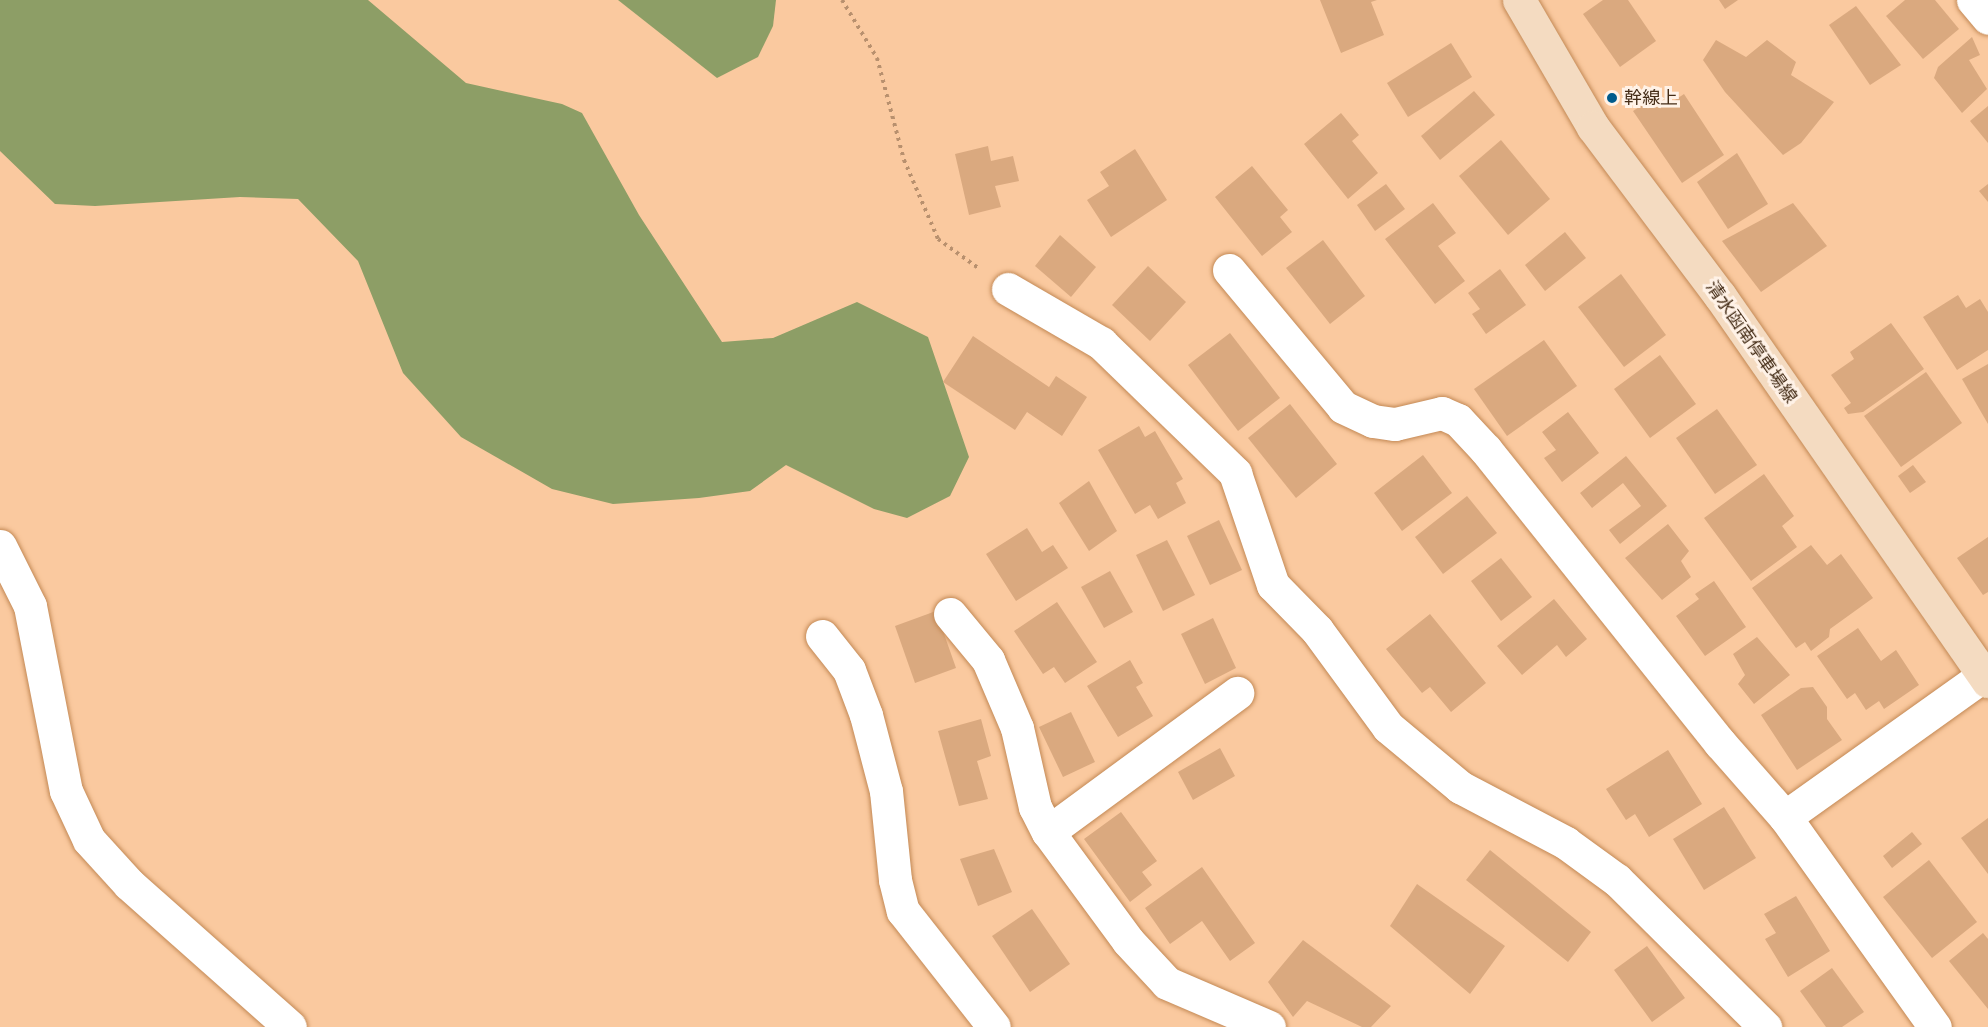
<!DOCTYPE html>
<html>
<head>
<meta charset="utf-8">
<style>
  body { margin:0 }
  #map { position:relative; width:1988px; height:1027px; overflow:hidden; background:#fac99f; font-family:"Source Serif 4","Noto Sans JP",serif }
  div>[style] { position:absolute }
  [style*='--x'] { left:calc(var(--x)*1px); top:calc(var(--y)*1px); width:calc(var(--w)*1px); rotate:calc(var(--a)*1deg) }
  .forest>* { inset:0; background:#8d9e66 }
  .building>* { inset:0; background:#daa97f }
  .path>* { height:4px; margin-top:-2px; transform-origin:0; background:repeating-linear-gradient(90deg,#b8906e 0 3px,transparent 0 7.5px) }
  .roads { filter:drop-shadow(0 0 2px #c38955) drop-shadow(0 0 2px #c38955) }
  .minor>* { height:33px; margin:-16.5px; padding:0 16.5px; transform-origin:16.5px; border-radius:16.5px; background:#fff }
  .secondary>* { height:33px; margin:-16.5px; padding:0 16.5px; transform-origin:16.5px; border-radius:16.5px; background:#f4dbc1 }
  .dots>* { width:16px; height:16px; translate:-50% -50%; box-sizing:border-box; border:3px solid #fff2e7; border-radius:50% }
  span { translate:-50% -50%; white-space:nowrap; text-align:center; line-height:1.15; -webkit-text-stroke:6px #fff2e7; paint-order:stroke }
  .poi-label { font-size:18px; color:#452d17 }
  .left { translate:0 -50%; text-align:left }
  .street-label { font-size:18px; color:#452d17 }
</style>
</head>
<body>
<div id="map">
  <div class="forest">
    <i style="clip-path:polygon(0 0,368px 0,466px 83px,562px 104px,582px 113px,639px 215px,722px 342px,773px 338px,857px 302px,928px 337px,969px 457px,950px 496px,907px 518px,874px 509px,786px 465px,750px 491px,699px 498px,613px 504px,552px 489px,461px 437px,403px 373px,358px 261px,298px 199px,240px 197px,95px 206px,55px 204px,0 151px)"></i>
    <i style="clip-path:polygon(618px 0,776px 0,773px 26px,758px 57px,717px 78px)"></i>
  </div>
  <div class="building">
    <i style="clip-path:polygon(1320px 0,1377px 0,1371px 2px,1384px 35px,1341px 53px)"></i>
    <i style="clip-path:polygon(1603px 0,1628px 0,1656px 41px,1620px 67px,1583px 14px)"></i>
    <i style="clip-path:polygon(1719px 0,1738px 0,1725px 9px)"></i>
    <i style="clip-path:polygon(1905px 0,1935px 0,1959px 29px,1923px 59px,1886px 16px)"></i>
    <i style="clip-path:polygon(1856px 6px,1901px 65px,1870px 85px,1829px 25px)"></i>
    <i style="clip-path:polygon(1972px 37px,1980px 55px,1969px 60px,1987px 89px,1962px 113px,1934px 78px,1938px 67px)"></i>
    <i style="clip-path:polygon(1716px 40px,1746px 57px,1767px 40px,1796px 62px,1791px 75px,1834px 102px,1801px 143px,1783px 155px,1725px 92px,1703px 60px)"></i>
    <i style="clip-path:polygon(1451px 43px,1472px 77px,1408px 117px,1387px 83px)"></i>
    <i style="clip-path:polygon(1474px 91px,1495px 115px,1440px 160px,1421px 136px)"></i>
    <i style="clip-path:polygon(1659px 94px,1666px 106px,1684px 94px,1724px 155px,1682px 183px,1633px 111px)"></i>
    <i style="clip-path:polygon(1988px 106px,1988px 143px,1970px 121px)"></i>
    <i style="clip-path:polygon(1341px 113px,1359px 135px,1352px 141px,1378px 173px,1348px 199px,1304px 144px)"></i>
    <i style="clip-path:polygon(1501px 140px,1550px 199px,1508px 235px,1459px 176px)"></i>
    <i style="clip-path:polygon(988px 146px,991px 161px,1013px 156px,1019px 181px,995px 186px,1001px 207px,969px 215px,955px 154px)"></i>
    <i style="clip-path:polygon(1135px 149px,1167px 200px,1111px 237px,1087px 200px,1109px 186px,1100px 172px)"></i>
    <i style="clip-path:polygon(1737px 153px,1768px 204px,1728px 229px,1697px 182px)"></i>
    <i style="clip-path:polygon(1252px 166px,1288px 210px,1280px 217px,1292px 232px,1262px 256px,1215px 197px)"></i>
    <i style="clip-path:polygon(1386px 184px,1405px 209px,1375px 231px,1357px 205px)"></i>
    <i style="clip-path:polygon(1988px 184px,1988px 202px,1979px 191px)"></i>
    <i style="clip-path:polygon(1433px 203px,1456px 233px,1438px 246px,1465px 281px,1435px 304px,1385px 239px)"></i>
    <i style="clip-path:polygon(1793px 203px,1827px 246px,1761px 292px,1722px 241px)"></i>
    <i style="clip-path:polygon(1565px 232px,1586px 258px,1545px 291px,1525px 265px)"></i>
    <i style="clip-path:polygon(1060px 235px,1096px 267px,1071px 297px,1035px 266px)"></i>
    <i style="clip-path:polygon(1323px 240px,1365px 296px,1330px 324px,1286px 268px)"></i>
    <i style="clip-path:polygon(1148px 266px,1186px 302px,1150px 341px,1112px 305px)"></i>
    <i style="clip-path:polygon(1500px 269px,1526px 305px,1486px 334px,1472px 314px,1480px 309px,1468px 293px)"></i>
    <i style="clip-path:polygon(1621px 274px,1666px 335px,1624px 367px,1578px 307px)"></i>
    <i style="clip-path:polygon(1958px 295px,1966px 308px,1980px 299px,1988px 312px,1988px 350px,1957px 370px,1923px 317px)"></i>
    <i style="clip-path:polygon(1891px 323px,1924px 369px,1863px 412px,1848px 414px,1844px 408px,1851px 403px,1831px 375px,1854px 359px,1850px 352px)"></i>
    <i style="clip-path:polygon(1230px 333px,1280px 398px,1238px 431px,1188px 365px)"></i>
    <i style="clip-path:polygon(973px 336px,1049px 387px,1056px 376px,1087px 397px,1062px 436px,1027px 412px,1015px 430px,943px 382px)"></i>
    <i style="clip-path:polygon(1544px 340px,1577px 386px,1507px 436px,1474px 389px)"></i>
    <i style="clip-path:polygon(1660px 355px,1696px 404px,1650px 438px,1614px 389px)"></i>
    <i style="clip-path:polygon(1988px 364px,1988px 424px,1962px 379px)"></i>
    <i style="clip-path:polygon(1926px 372px,1962px 423px,1901px 467px,1864px 416px)"></i>
    <i style="clip-path:polygon(1290px 404px,1337px 464px,1296px 498px,1248px 438px)"></i>
    <i style="clip-path:polygon(1717px 409px,1757px 465px,1715px 494px,1676px 438px)"></i>
    <i style="clip-path:polygon(1568px 412px,1599px 453px,1562px 482px,1544px 458px,1556px 450px,1542px 432px)"></i>
    <i style="clip-path:polygon(1139px 426px,1145px 437px,1155px 431px,1183px 479px,1176px 483px,1186px 503px,1158px 519px,1150px 505px,1135px 514px,1098px 450px)"></i>
    <i style="clip-path:polygon(1423px 455px,1452px 493px,1402px 531px,1374px 493px)"></i>
    <i style="clip-path:polygon(1626px 456px,1667px 506px,1620px 544px,1609px 530px,1641px 506px,1623px 483px,1592px 508px,1580px 493px)"></i>
    <i style="clip-path:polygon(1913px 465px,1926px 482px,1910px 493px,1898px 476px)"></i>
    <i style="clip-path:polygon(1764px 474px,1794px 516px,1782px 526px,1797px 547px,1751px 581px,1704px 518px)"></i>
    <i style="clip-path:polygon(1089px 481px,1117px 531px,1089px 551px,1059px 503px)"></i>
    <i style="clip-path:polygon(1467px 496px,1497px 533px,1443px 574px,1415px 537px)"></i>
    <i style="clip-path:polygon(1219px 520px,1242px 570px,1210px 585px,1187px 536px)"></i>
    <i style="clip-path:polygon(1668px 524px,1689px 551px,1681px 561px,1691px 577px,1662px 600px,1625px 558px)"></i>
    <i style="clip-path:polygon(1027px 528px,1042px 552px,1053px 545px,1068px 568px,1016px 601px,986px 554px)"></i>
    <i style="clip-path:polygon(1988px 537px,1988px 592px,1983px 595px,1957px 558px)"></i>
    <i style="clip-path:polygon(1167px 540px,1195px 595px,1163px 611px,1136px 555px)"></i>
    <i style="clip-path:polygon(1811px 545px,1827px 565px,1841px 554px,1873px 598px,1830px 629px,1829px 637px,1811px 651px,1805px 642px,1796px 648px,1752px 588px)"></i>
    <i style="clip-path:polygon(1501px 558px,1532px 597px,1501px 621px,1471px 581px)"></i>
    <i style="clip-path:polygon(1110px 571px,1133px 612px,1104px 628px,1081px 587px)"></i>
    <i style="clip-path:polygon(1714px 581px,1746px 627px,1705px 656px,1676px 616px,1699px 599px,1695px 594px)"></i>
    <i style="clip-path:polygon(1554px 599px,1587px 639px,1566px 657px,1557px 645px,1522px 675px,1497px 646px)"></i>
    <i style="clip-path:polygon(1057px 602px,1097px 662px,1065px 683px,1054px 667px,1043px 674px,1014px 631px)"></i>
    <i style="clip-path:polygon(936px 611px,956px 668px,915px 683px,895px 626px)"></i>
    <i style="clip-path:polygon(1430px 614px,1486px 683px,1451px 712px,1430px 687px,1422px 693px,1386px 649px)"></i>
    <i style="clip-path:polygon(1213px 618px,1236px 668px,1205px 684px,1181px 634px)"></i>
    <i style="clip-path:polygon(1858px 628px,1881px 661px,1896px 650px,1919px 685px,1884px 709px,1879px 701px,1866px 710px,1855px 693px,1847px 699px,1817px 656px)"></i>
    <i style="clip-path:polygon(1757px 637px,1790px 675px,1754px 704px,1738px 684px,1745px 675px,1733px 654px)"></i>
    <i style="clip-path:polygon(1130px 660px,1143px 683px,1136px 687px,1153px 716px,1118px 737px,1087px 686px)"></i>
    <i style="clip-path:polygon(1813px 687px,1827px 707px,1827px 719px,1842px 740px,1797px 770px,1761px 715px,1801px 688px)"></i>
    <i style="clip-path:polygon(1071px 712px,1095px 762px,1063px 777px,1039px 727px)"></i>
    <i style="clip-path:polygon(981px 719px,991px 756px,977px 761px,988px 799px,959px 806px,938px 731px)"></i>
    <i style="clip-path:polygon(1220px 748px,1235px 776px,1193px 800px,1178px 772px)"></i>
    <i style="clip-path:polygon(1668px 750px,1702px 804px,1649px 837px,1635px 814px,1626px 820px,1606px 789px)"></i>
    <i style="clip-path:polygon(1724px 807px,1756px 858px,1704px 890px,1673px 839px)"></i>
    <i style="clip-path:polygon(1121px 812px,1157px 861px,1142px 872px,1152px 885px,1130px 902px,1084px 839px)"></i>
    <i style="clip-path:polygon(1988px 818px,1988px 874px,1961px 838px)"></i>
    <i style="clip-path:polygon(1912px 832px,1922px 844px,1892px 868px,1883px 856px)"></i>
    <i style="clip-path:polygon(994px 849px,1012px 892px,978px 906px,960px 859px)"></i>
    <i style="clip-path:polygon(1490px 850px,1591px 932px,1568px 962px,1466px 880px)"></i>
    <i style="clip-path:polygon(1929px 860px,1977px 922px,1932px 958px,1883px 897px)"></i>
    <i style="clip-path:polygon(1202px 867px,1255px 943px,1230px 961px,1202px 921px,1170px 944px,1145px 908px)"></i>
    <i style="clip-path:polygon(1417px 884px,1505px 946px,1470px 994px,1390px 926px)"></i>
    <i style="clip-path:polygon(1796px 896px,1830px 951px,1788px 977px,1765px 939px,1776px 933px,1764px 914px)"></i>
    <i style="clip-path:polygon(1032px 909px,1070px 964px,1030px 992px,992px 936px)"></i>
    <i style="clip-path:polygon(1983px 933px,1988px 939px,1988px 1009px,1949px 961px)"></i>
    <i style="clip-path:polygon(1303px 940px,1391px 1006px,1371px 1027px,1362px 1027px,1307px 1001px,1293px 1017px,1268px 982px)"></i>
    <i style="clip-path:polygon(1647px 946px,1685px 998px,1652px 1022px,1614px 970px)"></i>
    <i style="clip-path:polygon(1832px 968px,1864px 1012px,1842px 1027px,1826px 1027px,1800px 991px)"></i>
  </div>
  <div class="path">
    <i style="--x:842;--y:0;--w:68;--a:58.9"></i>
    <i style="--x:877;--y:58;--w:106;--a:75.2"></i>
    <i style="--x:904;--y:160;--w:86;--a:66.7"></i>
    <i style="--x:938;--y:239;--w:49;--a:35.9"></i>
  </div>
  <div class="roads">
    <div class="minor">
      <i style="--x:1973;--y:0;--w:23;--a:50"></i>
      <i style="--x:1229;--y:270;--w:178;--a:50.2"></i>
      <i style="--x:1343;--y:407;--w:33;--a:25"></i>
      <i style="--x:1373;--y:421;--w:22;--a:8"></i>
      <i style="--x:1395;--y:424;--w:48;--a:-13.2"></i>
      <i style="--x:1442;--y:413;--w:17;--a:24"></i>
      <i style="--x:1458;--y:420;--w:41;--a:47"></i>
      <i style="--x:1486;--y:450;--w:375;--a:51.4"></i>
      <i style="--x:1720;--y:743;--w:98;--a:48.7"></i>
      <i style="--x:1785;--y:817;--w:258;--a:54.5"></i>
      <i style="--x:1008;--y:289;--w:108;--a:30.1"></i>
      <i style="--x:1101;--y:343;--w:187;--a:44.1"></i>
      <i style="--x:1235;--y:473;--w:118;--a:71.3"></i>
      <i style="--x:1273;--y:585;--w:63;--a:45.6"></i>
      <i style="--x:1317;--y:630;--w:120;--a:53.8"></i>
      <i style="--x:1388;--y:727;--w:94;--a:39.8"></i>
      <i style="--x:1460;--y:787;--w:120;--a:27.8"></i>
      <i style="--x:1566;--y:843;--w:63;--a:36"></i>
      <i style="--x:1617;--y:880;--w:209;--a:44.8"></i>
      <i style="--x:0;--y:546;--w:67;--a:63.4"></i>
      <i style="--x:30;--y:606;--w:188;--a:79"></i>
      <i style="--x:66;--y:791;--w:54;--a:64.9"></i>
      <i style="--x:89;--y:840;--w:59;--a:47.7"></i>
      <i style="--x:129;--y:884;--w:215;--a:41.6"></i>
      <i style="--x:950;--y:614;--w:60;--a:50.4"></i>
      <i style="--x:988;--y:660;--w:74;--a:66.9"></i>
      <i style="--x:1017;--y:728;--w:81;--a:77.2"></i>
      <i style="--x:1035;--y:807;--w:28;--a:63"></i>
      <i style="--x:1048;--y:832;--w:135;--a:53.7"></i>
      <i style="--x:1128;--y:941;--w:57;--a:47.1"></i>
      <i style="--x:1167;--y:983;--w:111;--a:23.3"></i>
      <i style="--x:822;--y:636;--w:43;--a:51.5"></i>
      <i style="--x:849;--y:670;--w:48;--a:69.3"></i>
      <i style="--x:866;--y:715;--w:79;--a:75.3"></i>
      <i style="--x:886;--y:791;--w:89;--a:84.2"></i>
      <i style="--x:895;--y:880;--w:32;--a:76"></i>
      <i style="--x:903;--y:911;--w:147;--a:51.9"></i>
      <i style="--x:1785;--y:817;--w:244;--a:-35.5"></i>
      <i style="--x:1048;--y:832;--w:235;--a:-36.3"></i>
    </div>
    <div class="secondary">
      <i style="--x:1519;--y:0;--w:147;--a:59.8"></i>
      <i style="--x:1593;--y:127;--w:211;--a:53.1"></i>
      <i style="--x:1720;--y:296;--w:469;--a:55.2"></i>
    </div>
  </div>
  <div class="dots">
    <i style="left:1612px;top:98px;background:#005b8c"></i>
  </div>
  <div class="poi-label">
    <span class="left" style="left:1624px;top:98px">幹線上</span>
  </div>
  <div class="street-label">
    <span style="left:1751px;top:342px;rotate:55deg">清水函南停車場線</span>
  </div>
</div>
</body>
</html>
